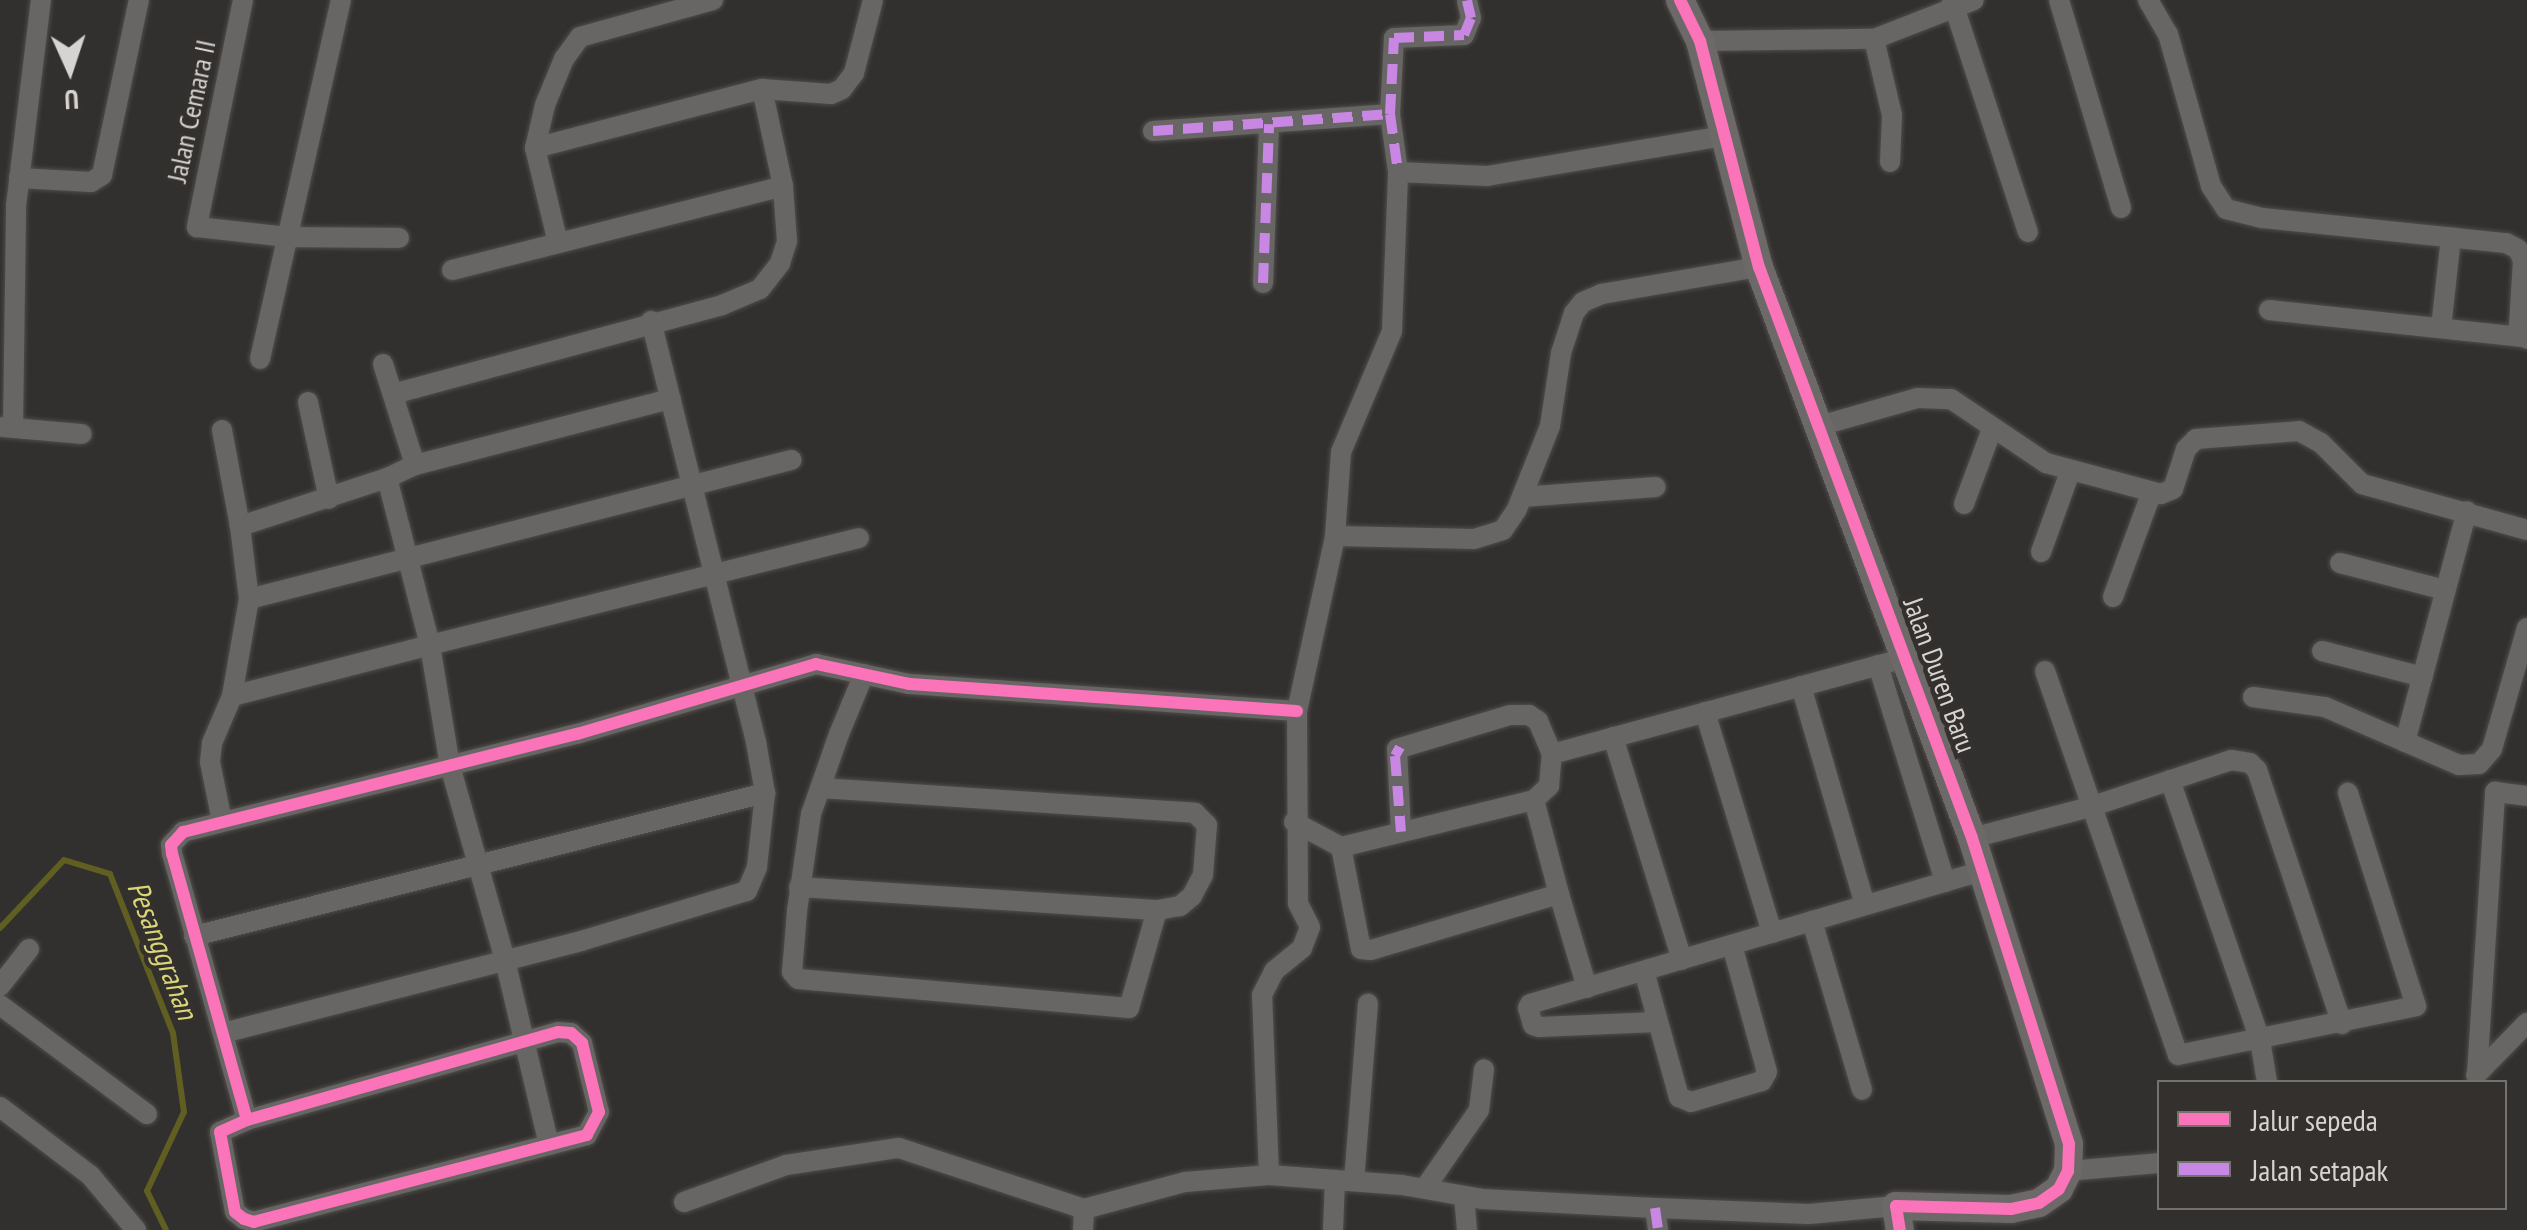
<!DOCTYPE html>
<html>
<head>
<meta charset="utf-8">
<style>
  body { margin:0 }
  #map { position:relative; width:2527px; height:1230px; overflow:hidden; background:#32302e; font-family:"PT Sans Narrow",sans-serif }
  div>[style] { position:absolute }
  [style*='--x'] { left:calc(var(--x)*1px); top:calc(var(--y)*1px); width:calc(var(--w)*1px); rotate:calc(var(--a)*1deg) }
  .stream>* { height:6px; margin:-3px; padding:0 3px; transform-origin:3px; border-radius:3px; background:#605e21 }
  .roads { filter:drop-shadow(0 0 2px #4f4d4b) drop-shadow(0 0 2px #4f4d4b) }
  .street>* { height:20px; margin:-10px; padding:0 10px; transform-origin:10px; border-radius:10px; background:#686665 }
  .secondary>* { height:28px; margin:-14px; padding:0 14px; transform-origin:14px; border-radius:14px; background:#6d6968 }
  .quiet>* { height:10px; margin-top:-5px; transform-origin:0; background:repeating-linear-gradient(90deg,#c787e3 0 20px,transparent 0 30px) }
  .cycleway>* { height:12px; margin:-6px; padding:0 6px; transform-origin:6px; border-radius:6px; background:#fb73b8 }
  span { translate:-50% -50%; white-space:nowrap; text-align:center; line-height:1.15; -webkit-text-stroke:9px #33302d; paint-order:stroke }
  .street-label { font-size:28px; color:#d6d4d2 }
  .water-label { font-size:30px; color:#dad678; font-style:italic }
  .legend { position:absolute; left:2157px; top:1080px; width:350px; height:130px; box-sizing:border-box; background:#33302d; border:2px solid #74726f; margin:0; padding:12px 18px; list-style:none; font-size:30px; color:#d6d4d2 }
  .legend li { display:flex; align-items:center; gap:20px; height:50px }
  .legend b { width:50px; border:2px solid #74726f }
  .north { position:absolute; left:20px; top:20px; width:100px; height:100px; -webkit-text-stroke:8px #33302d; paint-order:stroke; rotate:177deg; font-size:28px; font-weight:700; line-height:40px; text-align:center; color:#d6d4d2 }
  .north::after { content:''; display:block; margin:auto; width:35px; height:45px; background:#d6d4d2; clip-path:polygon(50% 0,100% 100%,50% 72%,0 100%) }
</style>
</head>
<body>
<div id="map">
  <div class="stream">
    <i style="--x:0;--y:928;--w:93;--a:-46.7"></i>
    <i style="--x:64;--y:860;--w:48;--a:16.9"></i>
    <i style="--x:110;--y:874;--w:171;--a:68.4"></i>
    <i style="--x:173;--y:1033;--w:80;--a:82.1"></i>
    <i style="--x:184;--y:1112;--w:87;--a:115.1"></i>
    <i style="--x:147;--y:1191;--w:43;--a:64"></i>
  </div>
  <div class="roads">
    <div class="street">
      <i style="--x:243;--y:0;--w:232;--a:101.5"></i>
      <i style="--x:197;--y:227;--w:91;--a:6.3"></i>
      <i style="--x:287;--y:237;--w:112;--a:0.5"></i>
      <i style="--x:1952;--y:0;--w:244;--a:71.9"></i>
      <i style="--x:2059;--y:0;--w:217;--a:73.4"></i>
      <i style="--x:2148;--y:0;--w:39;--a:60"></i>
      <i style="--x:2168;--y:34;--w:158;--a:74.2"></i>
      <i style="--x:2211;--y:186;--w:27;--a:57"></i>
      <i style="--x:2226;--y:209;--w:38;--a:14"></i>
      <i style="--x:2263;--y:218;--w:244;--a:5.9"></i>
      <i style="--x:2506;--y:243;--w:13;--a:27"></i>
      <i style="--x:2518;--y:249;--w:12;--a:66"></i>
      <i style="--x:2523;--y:260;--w:66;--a:93.5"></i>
      <i style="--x:2519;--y:326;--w:15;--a:58"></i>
      <i style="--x:1874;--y:39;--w:78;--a:76.7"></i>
      <i style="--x:1892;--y:115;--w:47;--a:92.4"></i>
      <i style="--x:1700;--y:41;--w:174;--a:-0.7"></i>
      <i style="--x:1874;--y:39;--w:107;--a:-21.3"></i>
      <i style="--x:1390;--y:114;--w:76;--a:-87"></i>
      <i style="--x:1394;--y:38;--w:70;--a:-2.5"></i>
      <i style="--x:1464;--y:35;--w:18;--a:-68"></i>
      <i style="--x:1471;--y:18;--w:18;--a:-103"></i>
      <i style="--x:1153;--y:131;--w:238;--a:-4.1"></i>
      <i style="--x:1390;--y:114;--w:59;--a:82.1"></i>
      <i style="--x:535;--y:148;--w:44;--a:-76.9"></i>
      <i style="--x:545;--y:105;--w:50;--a:-67.6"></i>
      <i style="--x:564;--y:59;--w:27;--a:-54"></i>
      <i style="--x:580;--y:37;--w:138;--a:-15.5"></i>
      <i style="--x:19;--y:178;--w:72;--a:3.2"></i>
      <i style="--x:91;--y:182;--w:13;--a:-32"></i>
      <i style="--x:102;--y:175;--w:179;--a:-78.1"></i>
      <i style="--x:558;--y:243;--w:98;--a:-103.6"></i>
      <i style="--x:535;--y:148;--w:235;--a:-14.6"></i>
      <i style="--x:762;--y:89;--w:69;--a:4.1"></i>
      <i style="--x:831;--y:94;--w:12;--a:-24"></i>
      <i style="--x:842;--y:89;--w:20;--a:-53"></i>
      <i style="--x:854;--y:73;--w:75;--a:-75.4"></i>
      <i style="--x:452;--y:270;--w:341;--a:-14.2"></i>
      <i style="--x:1263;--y:283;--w:159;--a:-87.8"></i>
      <i style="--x:2269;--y:310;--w:255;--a:6.1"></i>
      <i style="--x:2441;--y:328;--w:91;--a:-83.7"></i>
      <i style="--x:260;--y:359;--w:368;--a:-77.3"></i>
      <i style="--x:383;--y:364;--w:106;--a:72.4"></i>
      <i style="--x:393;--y:394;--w:341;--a:-15.1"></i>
      <i style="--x:722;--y:305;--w:41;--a:-22.8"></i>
      <i style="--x:760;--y:289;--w:33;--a:-52"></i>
      <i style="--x:780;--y:263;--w:23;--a:-72"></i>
      <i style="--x:787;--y:241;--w:55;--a:-94.2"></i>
      <i style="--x:783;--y:186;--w:99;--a:-102.2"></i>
      <i style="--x:308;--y:402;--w:99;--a:77.8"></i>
      <i style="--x:1819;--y:426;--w:103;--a:-15.8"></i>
      <i style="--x:1918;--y:398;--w:33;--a:2"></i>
      <i style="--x:1951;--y:399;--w:115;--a:34"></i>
      <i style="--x:2046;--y:463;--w:119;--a:15.1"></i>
      <i style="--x:2161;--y:494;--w:13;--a:-23"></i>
      <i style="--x:2173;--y:489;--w:42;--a:-72"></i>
      <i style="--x:2186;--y:449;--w:14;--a:-45"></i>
      <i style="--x:2196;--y:439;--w:103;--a:-4.4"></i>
      <i style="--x:2299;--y:431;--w:25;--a:29"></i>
      <i style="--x:2321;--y:443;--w:58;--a:45"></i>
      <i style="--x:2362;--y:484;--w:171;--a:15.6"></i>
      <i style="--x:2;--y:427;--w:80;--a:5"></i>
      <i style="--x:13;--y:427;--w:221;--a:-89.2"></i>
      <i style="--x:16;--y:206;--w:208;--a:-83.1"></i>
      <i style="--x:222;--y:430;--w:98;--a:79.4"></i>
      <i style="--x:387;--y:478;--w:155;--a:161.9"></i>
      <i style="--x:240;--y:526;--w:74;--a:83"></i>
      <i style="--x:249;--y:599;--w:560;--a:-14.38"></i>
      <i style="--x:1522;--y:497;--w:134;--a:-4.3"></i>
      <i style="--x:1964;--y:504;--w:80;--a:-69.5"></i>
      <i style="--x:1335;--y:536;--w:139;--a:1.2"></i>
      <i style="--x:1474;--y:539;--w:30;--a:-17"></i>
      <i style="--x:1503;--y:530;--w:25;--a:-56"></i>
      <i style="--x:1517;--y:509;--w:89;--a:-68.3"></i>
      <i style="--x:1550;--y:426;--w:74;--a:-81.4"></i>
      <i style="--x:1561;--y:353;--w:42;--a:-72"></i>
      <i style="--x:1574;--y:313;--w:14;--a:-51"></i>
      <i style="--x:1583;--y:302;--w:21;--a:-23"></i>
      <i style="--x:1602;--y:294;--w:159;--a:-9.8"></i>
      <i style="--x:2041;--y:552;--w:85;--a:-70.1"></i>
      <i style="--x:2340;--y:563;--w:108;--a:14.4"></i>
      <i style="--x:2113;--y:597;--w:110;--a:-69.7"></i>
      <i style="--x:2322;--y:651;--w:104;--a:14.4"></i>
      <i style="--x:1878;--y:665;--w:227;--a:72.8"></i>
      <i style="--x:2045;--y:671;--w:406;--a:70.9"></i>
      <i style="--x:2178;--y:1055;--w:243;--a:-11.6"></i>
      <i style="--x:2416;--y:1006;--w:224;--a:-107.7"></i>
      <i style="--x:1801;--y:686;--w:228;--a:73.7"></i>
      <i style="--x:232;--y:696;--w:98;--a:-80.1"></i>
      <i style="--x:2253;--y:697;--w:73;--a:7.9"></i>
      <i style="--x:2325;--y:707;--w:146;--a:23.4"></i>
      <i style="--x:2459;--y:765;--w:20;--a:-3"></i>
      <i style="--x:2479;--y:764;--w:20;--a:-49"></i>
      <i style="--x:2492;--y:749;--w:126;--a:-73.9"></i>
      <i style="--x:1705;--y:712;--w:231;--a:73.1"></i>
      <i style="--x:1613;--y:737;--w:233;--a:72.8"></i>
      <i style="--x:2405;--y:742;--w:239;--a:-75"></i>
      <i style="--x:1552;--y:754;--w:369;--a:-15.2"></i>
      <i style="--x:2170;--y:780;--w:275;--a:70.9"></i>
      <i style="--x:2260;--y:1040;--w:43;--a:80.5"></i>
      <i style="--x:821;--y:788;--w:375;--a:3.8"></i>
      <i style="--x:1195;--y:813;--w:17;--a:45"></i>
      <i style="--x:1207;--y:825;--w:50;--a:94.6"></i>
      <i style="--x:1203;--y:875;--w:24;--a:118"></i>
      <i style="--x:1192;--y:896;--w:16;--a:140"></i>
      <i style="--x:1180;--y:906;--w:23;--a:170"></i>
      <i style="--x:1157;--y:910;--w:102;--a:105.9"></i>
      <i style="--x:1129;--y:1008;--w:332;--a:-175"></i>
      <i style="--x:798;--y:979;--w:9;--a:-131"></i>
      <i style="--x:792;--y:972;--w:61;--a:-85.3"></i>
      <i style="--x:797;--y:911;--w:98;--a:-81.8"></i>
      <i style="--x:811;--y:814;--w:85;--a:-70.7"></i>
      <i style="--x:839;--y:734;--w:65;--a:-67.4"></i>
      <i style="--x:1534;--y:800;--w:97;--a:75.1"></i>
      <i style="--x:222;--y:821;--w:60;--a:-101.5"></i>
      <i style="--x:210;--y:762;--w:19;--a:-84"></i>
      <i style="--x:212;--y:743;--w:51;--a:-66.9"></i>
      <i style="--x:232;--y:696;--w:204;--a:-14.4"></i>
      <i style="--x:430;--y:645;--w:172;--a:-104.4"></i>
      <i style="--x:387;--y:478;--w:31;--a:-25"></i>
      <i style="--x:415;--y:465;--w:264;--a:-14.5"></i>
      <i style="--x:1294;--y:822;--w:53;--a:28"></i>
      <i style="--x:1341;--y:847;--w:199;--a:-13.7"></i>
      <i style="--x:1534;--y:800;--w:21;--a:-43"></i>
      <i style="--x:1549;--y:786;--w:32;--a:-85"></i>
      <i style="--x:1552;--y:754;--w:36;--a:-113"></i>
      <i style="--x:1538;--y:721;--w:11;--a:-146"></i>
      <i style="--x:1529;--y:715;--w:19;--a:180"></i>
      <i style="--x:1510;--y:715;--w:118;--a:163.3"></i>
      <i style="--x:1397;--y:749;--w:83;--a:87.2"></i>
      <i style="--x:1972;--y:838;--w:122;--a:-14.7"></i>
      <i style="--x:2090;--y:807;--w:149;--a:-18.4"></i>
      <i style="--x:2231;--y:760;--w:19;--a:9"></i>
      <i style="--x:2250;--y:763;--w:10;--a:45"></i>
      <i style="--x:2257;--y:770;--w:268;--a:71.5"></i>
      <i style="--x:1341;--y:847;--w:104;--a:78.9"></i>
      <i style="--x:1361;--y:949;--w:10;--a:6"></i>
      <i style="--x:1371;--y:950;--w:196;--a:-16.6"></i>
      <i style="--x:1559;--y:894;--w:98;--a:73.4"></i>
      <i style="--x:799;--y:887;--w:359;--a:3.7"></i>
      <i style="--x:1812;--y:921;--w:176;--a:73.5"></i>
      <i style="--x:194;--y:936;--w:589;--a:-14.06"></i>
      <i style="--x:1644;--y:971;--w:131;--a:74.5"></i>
      <i style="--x:1679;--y:1097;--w:13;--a:23"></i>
      <i style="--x:1691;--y:1102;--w:74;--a:-16.5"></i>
      <i style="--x:1762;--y:1081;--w:10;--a:-61"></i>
      <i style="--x:1767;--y:1072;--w:132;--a:-105.4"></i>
      <i style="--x:0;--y:986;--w:47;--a:-51.9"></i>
      <i style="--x:0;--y:1005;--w:183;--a:36.6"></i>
      <i style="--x:1657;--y:1022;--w:118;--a:177.6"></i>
      <i style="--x:1539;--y:1027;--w:6;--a:-162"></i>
      <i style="--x:1533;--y:1025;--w:18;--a:-106"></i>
      <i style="--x:1528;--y:1008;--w:4;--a:-63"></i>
      <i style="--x:1530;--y:1004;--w:472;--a:-16.4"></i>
      <i style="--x:223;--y:1033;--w:370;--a:-14.4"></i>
      <i style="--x:581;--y:941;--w:173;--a:-16.8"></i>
      <i style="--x:747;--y:891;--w:26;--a:-67"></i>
      <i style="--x:757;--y:867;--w:74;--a:-83.8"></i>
      <i style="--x:765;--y:793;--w:52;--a:-100"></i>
      <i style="--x:756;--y:742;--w:434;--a:-104"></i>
      <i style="--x:2477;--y:1074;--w:283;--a:-86.3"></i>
      <i style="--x:2495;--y:792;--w:32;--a:7"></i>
      <i style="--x:2476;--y:1075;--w:73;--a:-45.6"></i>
      <i style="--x:0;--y:1107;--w:113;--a:37.1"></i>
      <i style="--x:90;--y:1175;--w:72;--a:50.1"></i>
      <i style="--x:247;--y:1120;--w:323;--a:-15.8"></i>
      <i style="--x:558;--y:1032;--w:13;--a:4"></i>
      <i style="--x:571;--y:1033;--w:15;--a:42"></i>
      <i style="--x:582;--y:1043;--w:71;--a:76.2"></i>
      <i style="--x:599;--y:1112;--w:26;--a:118"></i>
      <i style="--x:587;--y:1135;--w:344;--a:165.4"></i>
      <i style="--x:254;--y:1222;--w:10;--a:-163"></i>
      <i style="--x:244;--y:1219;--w:11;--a:-142"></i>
      <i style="--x:235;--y:1212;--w:81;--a:-100.6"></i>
      <i style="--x:220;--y:1132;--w:30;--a:-24"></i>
      <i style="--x:247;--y:1120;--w:276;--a:-105.7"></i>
      <i style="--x:172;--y:854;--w:9;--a:-96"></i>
      <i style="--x:171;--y:845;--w:18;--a:-47"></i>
      <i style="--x:183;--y:832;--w:406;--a:-14"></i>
      <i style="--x:577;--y:734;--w:249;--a:-16.3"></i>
      <i style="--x:816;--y:664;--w:95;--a:12.1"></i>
      <i style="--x:909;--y:684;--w:389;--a:4"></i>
      <i style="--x:549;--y:1145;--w:190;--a:-103.4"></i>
      <i style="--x:505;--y:960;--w:202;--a:-105.8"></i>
      <i style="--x:450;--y:766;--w:123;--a:-99.4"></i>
      <i style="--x:430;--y:645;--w:442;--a:-14"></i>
      <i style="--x:2068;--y:1171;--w:92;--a:-5"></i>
      <i style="--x:1269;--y:1175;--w:180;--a:-92.2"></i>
      <i style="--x:1262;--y:995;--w:27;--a:-63"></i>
      <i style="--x:1274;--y:971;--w:36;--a:-39"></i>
      <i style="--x:1302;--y:948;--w:22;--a:-69"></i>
      <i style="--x:1310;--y:927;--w:27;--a:-117"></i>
      <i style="--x:1298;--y:903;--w:192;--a:-90.3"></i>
      <i style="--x:1297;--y:711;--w:179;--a:-77.7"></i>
      <i style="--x:1335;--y:536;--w:84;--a:-85.9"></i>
      <i style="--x:1341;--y:452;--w:131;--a:-67.1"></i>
      <i style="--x:1392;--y:331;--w:159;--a:-87.8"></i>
      <i style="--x:1398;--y:172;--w:89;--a:2.6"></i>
      <i style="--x:1487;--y:176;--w:239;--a:-9.6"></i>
      <i style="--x:1354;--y:1181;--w:178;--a:-85.5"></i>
      <i style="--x:1425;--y:1188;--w:95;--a:-55.3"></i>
      <i style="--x:1479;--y:1110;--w:41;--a:-83"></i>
      <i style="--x:1464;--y:1196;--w:34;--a:85"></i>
      <i style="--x:684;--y:1202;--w:109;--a:-19.9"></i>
      <i style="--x:786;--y:1165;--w:114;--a:-8.6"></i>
      <i style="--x:899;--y:1148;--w:195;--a:18.2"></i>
      <i style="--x:1655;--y:1208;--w:22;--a:82"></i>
      <i style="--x:1083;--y:1230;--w:21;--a:-87"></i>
      <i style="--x:1084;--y:1209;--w:105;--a:-15"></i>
      <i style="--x:1185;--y:1182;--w:84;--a:-4.8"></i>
      <i style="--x:1269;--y:1175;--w:133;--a:4.3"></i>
      <i style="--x:1402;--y:1185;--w:81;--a:9.9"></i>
      <i style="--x:1482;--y:1199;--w:173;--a:3"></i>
      <i style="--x:1655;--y:1208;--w:154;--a:2.2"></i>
      <i style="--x:1809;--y:1214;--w:87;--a:-5.3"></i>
      <i style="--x:1333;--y:1230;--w:50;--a:-87.7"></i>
    </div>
    <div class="secondary">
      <i style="--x:1680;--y:0;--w:46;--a:64"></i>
      <i style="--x:1700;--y:41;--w:234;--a:75.4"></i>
      <i style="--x:1759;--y:267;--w:609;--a:69.54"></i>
      <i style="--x:1972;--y:838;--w:321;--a:72.4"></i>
      <i style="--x:2069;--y:1144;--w:27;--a:92"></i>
      <i style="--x:2068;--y:1171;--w:20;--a:117"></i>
      <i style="--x:2059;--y:1189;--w:24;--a:145"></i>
      <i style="--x:2039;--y:1203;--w:29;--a:168"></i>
      <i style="--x:2011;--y:1209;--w:115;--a:-178.5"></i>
      <i style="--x:1896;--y:1206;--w:24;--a:81"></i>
    </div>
  </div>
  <div class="quiet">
    <i style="--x:1390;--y:114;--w:76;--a:-87"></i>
    <i style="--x:1394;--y:38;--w:70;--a:-2.5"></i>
    <i style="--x:1464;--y:35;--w:18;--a:-68"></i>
    <i style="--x:1471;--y:18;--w:18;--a:-103"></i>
    <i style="--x:1153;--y:131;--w:238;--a:-4.1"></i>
    <i style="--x:1390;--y:114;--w:59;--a:82.1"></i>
    <i style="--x:1263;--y:283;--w:159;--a:-87.8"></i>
    <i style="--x:1400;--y:747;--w:10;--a:119"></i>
    <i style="--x:1395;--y:756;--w:76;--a:85.5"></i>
    <i style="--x:1655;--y:1208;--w:22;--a:82"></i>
  </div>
  <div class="cycleway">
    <i style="--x:1680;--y:0;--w:46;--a:64"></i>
    <i style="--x:1700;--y:41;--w:234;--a:75.4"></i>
    <i style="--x:1759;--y:267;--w:609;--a:69.54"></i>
    <i style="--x:1972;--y:838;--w:321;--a:72.4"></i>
    <i style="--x:2069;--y:1144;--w:27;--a:92"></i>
    <i style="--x:2068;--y:1171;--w:20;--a:117"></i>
    <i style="--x:2059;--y:1189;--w:24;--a:145"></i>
    <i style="--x:2039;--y:1203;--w:29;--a:168"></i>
    <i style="--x:2011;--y:1209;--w:115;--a:-178.5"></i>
    <i style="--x:1896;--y:1206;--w:24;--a:81"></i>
    <i style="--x:247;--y:1120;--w:323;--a:-15.8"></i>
    <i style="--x:558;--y:1032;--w:13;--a:4"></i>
    <i style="--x:571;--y:1033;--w:15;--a:42"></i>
    <i style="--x:582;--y:1043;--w:71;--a:76.2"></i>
    <i style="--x:599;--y:1112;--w:26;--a:118"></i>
    <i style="--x:587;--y:1135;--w:344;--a:165.4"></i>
    <i style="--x:254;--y:1222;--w:10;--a:-163"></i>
    <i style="--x:244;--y:1219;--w:11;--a:-142"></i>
    <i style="--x:235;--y:1212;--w:81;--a:-100.6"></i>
    <i style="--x:220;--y:1132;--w:30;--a:-24"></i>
    <i style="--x:247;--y:1120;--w:276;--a:-105.7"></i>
    <i style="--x:172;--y:854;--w:9;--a:-96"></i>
    <i style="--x:171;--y:845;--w:18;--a:-47"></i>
    <i style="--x:183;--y:832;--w:406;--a:-14"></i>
    <i style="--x:577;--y:734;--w:249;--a:-16.3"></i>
    <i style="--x:816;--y:664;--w:95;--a:12.1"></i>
    <i style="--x:909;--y:684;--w:389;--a:4"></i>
  </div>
  <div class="street-label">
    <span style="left:191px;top:111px;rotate:-78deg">Jalan Cemara II</span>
    <span style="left:1940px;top:675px;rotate:70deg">Jalan Duren Baru</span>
  </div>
  <div class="water-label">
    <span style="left:163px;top:950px;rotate:69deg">Pesanggrahan</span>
  </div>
  <ul class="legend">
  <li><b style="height:12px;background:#fb73b8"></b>Jalur sepeda</li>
  <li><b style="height:12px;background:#c787e3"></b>Jalan setapak</li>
  </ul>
  <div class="north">U</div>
</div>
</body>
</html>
